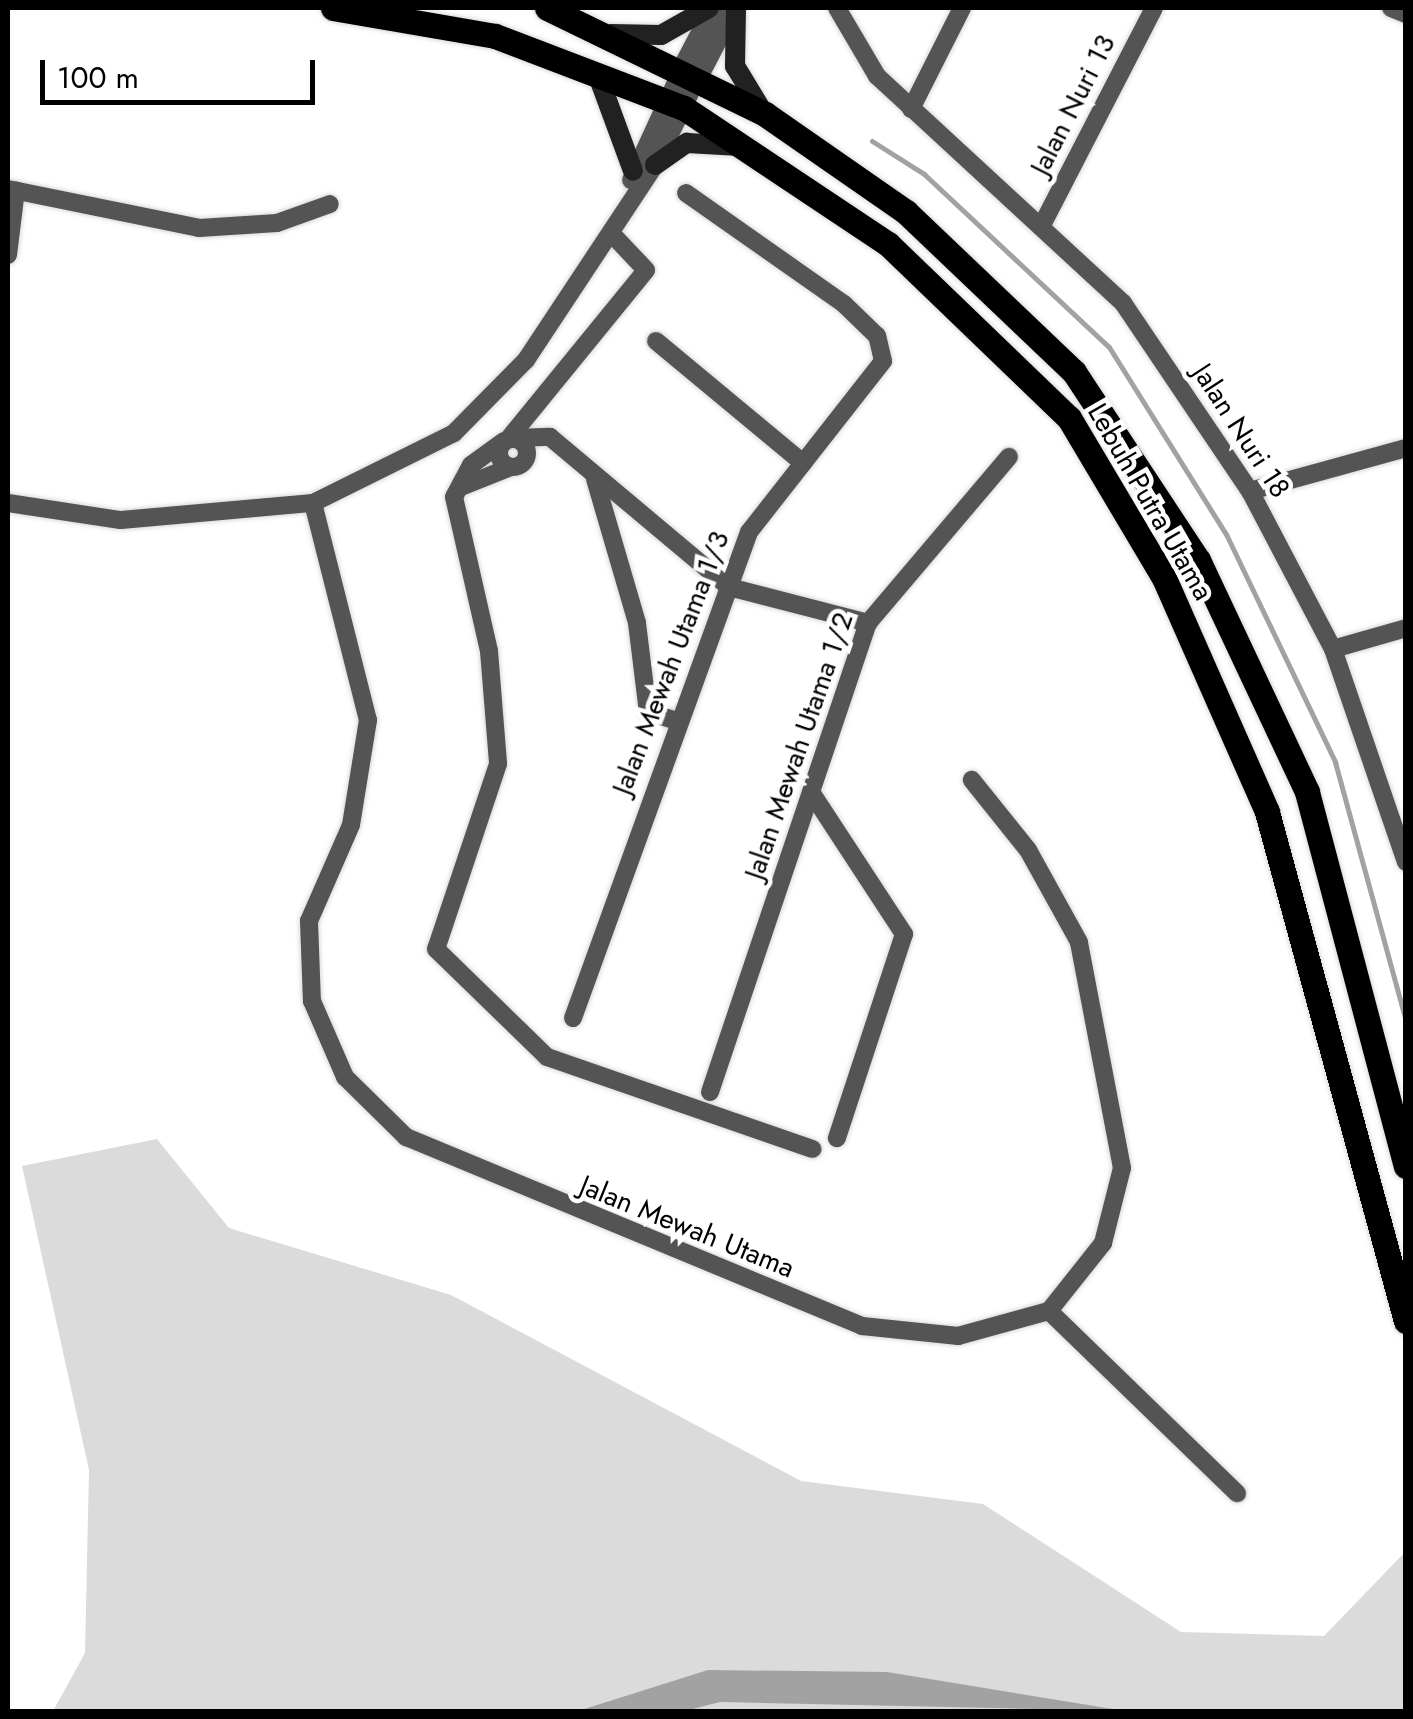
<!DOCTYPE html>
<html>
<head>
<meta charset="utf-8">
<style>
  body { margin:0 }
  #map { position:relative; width:1413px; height:1719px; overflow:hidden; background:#fff; font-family:Jost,sans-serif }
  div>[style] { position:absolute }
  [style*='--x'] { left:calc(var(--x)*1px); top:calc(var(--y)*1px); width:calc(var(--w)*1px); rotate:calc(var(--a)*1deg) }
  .green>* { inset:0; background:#dbdbdb }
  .water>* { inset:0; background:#a2a2a2 }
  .stream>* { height:5px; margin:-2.5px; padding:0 2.5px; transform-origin:2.5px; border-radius:2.5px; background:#a2a2a2 }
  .roads { filter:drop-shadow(0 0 2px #dbdbdb) drop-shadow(0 0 2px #dbdbdb) }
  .minor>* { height:18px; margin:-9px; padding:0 9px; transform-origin:9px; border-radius:9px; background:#545454 }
  .minor>.ring { margin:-9px; padding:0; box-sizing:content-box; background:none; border:18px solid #545454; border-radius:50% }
  .tertiary>* { height:20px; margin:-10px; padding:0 10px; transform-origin:10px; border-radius:10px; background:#545454 }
  .secondary>* { height:20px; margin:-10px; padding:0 10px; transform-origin:10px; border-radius:10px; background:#212121 }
  .primary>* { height:25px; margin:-12.5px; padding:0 12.5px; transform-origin:12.5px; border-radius:12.5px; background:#000 }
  span { translate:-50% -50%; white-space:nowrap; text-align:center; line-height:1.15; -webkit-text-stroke:9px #fff; paint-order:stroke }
  .street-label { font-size:28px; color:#000 }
  .frame { position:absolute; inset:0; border:10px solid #000; pointer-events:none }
  .scale { position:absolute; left:40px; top:60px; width:275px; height:45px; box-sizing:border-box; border:5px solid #000; border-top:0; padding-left:12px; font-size:30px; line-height:35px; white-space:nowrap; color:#000; -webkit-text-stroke:8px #fff; paint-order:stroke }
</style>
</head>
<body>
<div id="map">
  <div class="green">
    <i style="clip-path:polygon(157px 1139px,229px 1228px,451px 1295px,801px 1481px,983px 1504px,1181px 1632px,1324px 1636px,1405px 1552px,1405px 1711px,53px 1711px,85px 1653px,89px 1470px,22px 1166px)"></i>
  </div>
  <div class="water">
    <i style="clip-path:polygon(708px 1670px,887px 1672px,1125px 1711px,720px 1702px,685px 1711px,578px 1711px)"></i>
  </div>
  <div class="stream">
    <i style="--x:872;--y:141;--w:62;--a:32.4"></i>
    <i style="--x:924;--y:174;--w:253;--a:43.1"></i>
    <i style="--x:1109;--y:347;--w:221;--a:58"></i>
    <i style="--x:1226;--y:534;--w:253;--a:64.4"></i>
    <i style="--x:1335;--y:762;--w:269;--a:74.7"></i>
  </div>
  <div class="roads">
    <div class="minor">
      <i style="--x:837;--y:8;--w:79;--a:59.5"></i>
      <i style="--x:877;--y:76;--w:335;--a:42.7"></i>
      <i style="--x:1123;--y:303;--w:227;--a:56"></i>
      <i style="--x:1250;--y:491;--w:178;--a:62.3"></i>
      <i style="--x:1333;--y:649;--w:225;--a:71.1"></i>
      <i style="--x:1391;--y:8;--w:16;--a:22"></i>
      <i style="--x:911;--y:109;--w:113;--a:-63.2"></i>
      <i style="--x:631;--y:180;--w:124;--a:-65.3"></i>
      <i style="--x:8;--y:189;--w:195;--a:11.5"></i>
      <i style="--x:199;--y:228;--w:78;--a:-3.7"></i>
      <i style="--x:277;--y:223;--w:56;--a:-19.7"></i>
      <i style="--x:1041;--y:227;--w:246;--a:-62.7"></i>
      <i style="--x:8;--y:255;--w:65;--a:-83"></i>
      <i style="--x:656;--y:341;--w:191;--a:39.7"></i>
      <i style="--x:510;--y:437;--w:215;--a:-50.8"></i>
      <i style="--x:646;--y:270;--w:51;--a:-133.4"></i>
      <i style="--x:515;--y:438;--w:35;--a:-2"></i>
      <i style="--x:550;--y:437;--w:234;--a:40"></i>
      <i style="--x:729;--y:587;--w:144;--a:14.5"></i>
      <i class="ring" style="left:499px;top:439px;width:10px;height:10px"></i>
      <i style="--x:504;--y:441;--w:41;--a:144"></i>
      <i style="--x:471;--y:465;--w:36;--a:118"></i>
      <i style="--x:454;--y:497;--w:158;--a:77.2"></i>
      <i style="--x:489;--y:651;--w:113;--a:85.4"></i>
      <i style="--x:498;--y:764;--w:195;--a:108.5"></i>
      <i style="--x:436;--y:949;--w:155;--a:44.2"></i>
      <i style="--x:547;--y:1057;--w:281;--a:19.1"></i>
      <i style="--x:595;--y:479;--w:150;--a:73.7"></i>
      <i style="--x:637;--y:623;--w:90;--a:83"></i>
      <i style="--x:648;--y:712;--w:30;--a:17"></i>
      <i style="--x:461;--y:487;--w:54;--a:-21.8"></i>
      <i style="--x:1250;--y:491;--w:162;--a:-15.4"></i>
      <i style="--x:8;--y:503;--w:114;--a:8.6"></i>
      <i style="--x:121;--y:520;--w:193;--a:-5.1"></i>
      <i style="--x:313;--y:503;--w:157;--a:-26.4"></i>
      <i style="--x:454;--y:433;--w:103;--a:-45.4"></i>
      <i style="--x:526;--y:360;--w:234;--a:-56.5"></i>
      <i style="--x:655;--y:165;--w:98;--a:-64"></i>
      <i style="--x:313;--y:503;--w:224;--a:75.8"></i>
      <i style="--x:368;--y:720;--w:106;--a:99.2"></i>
      <i style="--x:351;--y:825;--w:105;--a:113.6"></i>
      <i style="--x:309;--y:921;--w:80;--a:87.9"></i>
      <i style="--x:312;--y:1001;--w:83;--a:66.5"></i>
      <i style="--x:345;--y:1077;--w:86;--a:44.5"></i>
      <i style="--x:406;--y:1137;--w:494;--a:22.5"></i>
      <i style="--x:862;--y:1326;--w:97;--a:5.9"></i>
      <i style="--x:958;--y:1336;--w:94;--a:-15.4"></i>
      <i style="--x:1049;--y:1311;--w:87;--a:-51.5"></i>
      <i style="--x:1103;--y:1243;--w:77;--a:-75.8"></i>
      <i style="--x:1122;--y:1168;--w:230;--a:-100.8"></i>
      <i style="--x:1079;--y:942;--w:105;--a:-119"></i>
      <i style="--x:1028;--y:850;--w:90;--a:-128.7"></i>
      <i style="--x:1333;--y:649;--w:76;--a:-16"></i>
      <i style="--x:811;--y:792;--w:170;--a:56.8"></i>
      <i style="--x:904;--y:934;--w:215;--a:108.2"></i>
      <i style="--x:573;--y:1018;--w:517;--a:-70.09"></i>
      <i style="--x:749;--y:532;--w:217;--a:-51.9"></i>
      <i style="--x:883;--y:361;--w:26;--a:-103"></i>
      <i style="--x:877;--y:336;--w:46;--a:-135.9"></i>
      <i style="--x:844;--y:304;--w:193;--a:-144.9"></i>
      <i style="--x:710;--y:1092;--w:495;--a:-71.4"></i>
      <i style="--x:868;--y:623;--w:218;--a:-49.7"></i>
      <i style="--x:1049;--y:1311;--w:262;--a:44.1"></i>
    </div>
    <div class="tertiary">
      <i style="--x:683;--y:67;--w:67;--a:-62.3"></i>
      <i style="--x:698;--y:77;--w:78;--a:-62.4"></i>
    </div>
    <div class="secondary">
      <i style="--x:736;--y:8;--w:58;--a:91"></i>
      <i style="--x:735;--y:66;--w:54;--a:58.7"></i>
      <i style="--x:611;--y:34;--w:50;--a:1.1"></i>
      <i style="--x:661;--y:35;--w:55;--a:-29.4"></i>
      <i style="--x:597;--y:73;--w:104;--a:69.8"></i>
      <i style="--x:655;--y:165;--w:39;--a:-35"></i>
      <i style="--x:687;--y:143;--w:53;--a:3.2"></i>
    </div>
    <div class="primary">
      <i style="--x:333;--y:8;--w:164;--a:9.8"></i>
      <i style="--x:495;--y:36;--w:202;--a:20.9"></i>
      <i style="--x:684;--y:108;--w:245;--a:33.7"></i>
      <i style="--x:888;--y:244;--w:251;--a:43.9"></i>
      <i style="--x:1069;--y:418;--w:186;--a:59.3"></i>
      <i style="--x:1164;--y:578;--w:256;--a:66.2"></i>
      <i style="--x:1267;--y:812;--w:528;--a:74.73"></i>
      <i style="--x:547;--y:8;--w:242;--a:25.9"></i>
      <i style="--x:765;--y:114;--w:172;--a:34.8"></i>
      <i style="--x:906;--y:212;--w:232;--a:43.6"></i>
      <i style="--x:1074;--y:372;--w:225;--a:56.6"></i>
      <i style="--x:1198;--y:560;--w:256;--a:64.8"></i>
      <i style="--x:1307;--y:792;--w:387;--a:75.2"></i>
    </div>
  </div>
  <div class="street-label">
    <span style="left:1073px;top:105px;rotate:-63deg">Jalan Nuri 13</span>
    <span style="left:1241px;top:431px;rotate:57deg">Jalan Nuri 18</span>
    <span style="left:1150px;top:502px;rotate:60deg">Lebuh Putra Utama</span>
    <span style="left:671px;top:663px;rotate:-69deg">Jalan Mewah Utama 1/3</span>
    <span style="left:799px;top:746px;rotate:-71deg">Jalan Mewah Utama 1/2</span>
    <span style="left:687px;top:1227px;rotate:22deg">Jalan Mewah Utama</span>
  </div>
  <div class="frame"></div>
  <div class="scale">100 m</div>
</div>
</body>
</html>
